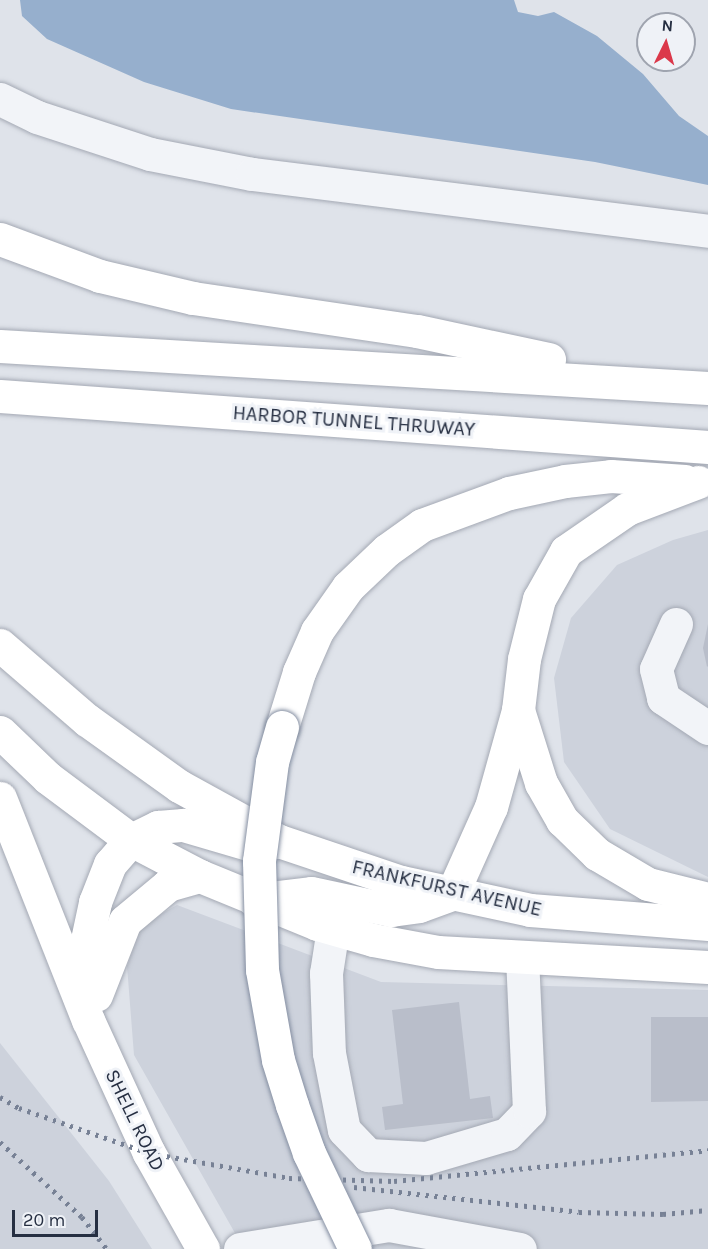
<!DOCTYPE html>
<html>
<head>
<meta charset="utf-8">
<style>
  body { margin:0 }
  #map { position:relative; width:708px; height:1249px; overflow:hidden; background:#dfe3ea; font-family:Karla,sans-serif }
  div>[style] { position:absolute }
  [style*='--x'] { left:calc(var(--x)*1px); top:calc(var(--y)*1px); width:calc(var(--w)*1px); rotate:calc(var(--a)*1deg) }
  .built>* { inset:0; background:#cdd2dc }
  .water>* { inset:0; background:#96afcd }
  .building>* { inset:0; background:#b9beca }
  .roads { filter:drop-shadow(0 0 2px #a4a9b4) drop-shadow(0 0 2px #a4a9b4) }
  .minor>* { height:33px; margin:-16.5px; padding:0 16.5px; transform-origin:16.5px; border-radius:16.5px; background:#f2f4f8 }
  .major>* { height:33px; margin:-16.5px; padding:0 16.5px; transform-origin:16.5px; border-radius:16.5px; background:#fff }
  .highway>* { height:33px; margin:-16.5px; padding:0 16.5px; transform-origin:16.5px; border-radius:16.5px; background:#fff }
  .rail>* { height:4.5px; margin-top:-2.25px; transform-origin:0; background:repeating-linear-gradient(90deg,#778195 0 3px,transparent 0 9px) }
  .bridges { filter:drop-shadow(0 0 2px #858fa2) drop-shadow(0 0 2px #858fa2) }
  .highway-bridge>* { height:33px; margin:-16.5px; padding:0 16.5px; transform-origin:16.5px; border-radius:16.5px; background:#fff }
  span { translate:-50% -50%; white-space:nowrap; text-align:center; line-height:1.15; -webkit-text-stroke:6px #eff2f7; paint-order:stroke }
  .street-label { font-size:20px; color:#262f42 }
  .north { position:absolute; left:636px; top:12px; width:60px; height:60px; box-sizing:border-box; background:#eff2f7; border:2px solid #9fa4af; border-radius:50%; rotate:5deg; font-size:16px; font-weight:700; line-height:24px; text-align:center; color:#262f42 }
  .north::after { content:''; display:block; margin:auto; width:21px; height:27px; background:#db384a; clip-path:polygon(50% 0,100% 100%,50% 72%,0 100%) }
  .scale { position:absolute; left:12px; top:1210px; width:86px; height:27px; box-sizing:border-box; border:3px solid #262f42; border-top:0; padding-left:8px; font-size:18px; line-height:21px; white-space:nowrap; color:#262f42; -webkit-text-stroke:4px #eff2f7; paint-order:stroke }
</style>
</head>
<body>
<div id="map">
  <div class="built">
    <i style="clip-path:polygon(708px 530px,708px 877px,610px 829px,564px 762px,554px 678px,571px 618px,617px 565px,673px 540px)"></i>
    <i style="clip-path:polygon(177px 905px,381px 982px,708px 990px,708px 1249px,244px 1249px,134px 1055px,127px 966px,141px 925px)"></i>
    <i style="clip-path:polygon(0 1043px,109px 1181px,152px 1249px,0 1249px)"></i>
  </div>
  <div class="water">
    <i style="clip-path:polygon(20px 0,514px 0,518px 12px,538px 16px,554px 12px,597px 36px,643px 74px,679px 116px,708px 136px,708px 185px,595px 162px,231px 109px,144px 82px,47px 39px,22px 16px)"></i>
  </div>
  <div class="building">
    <i style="clip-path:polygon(708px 624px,708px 666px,707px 667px,703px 648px)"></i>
    <i style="clip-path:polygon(459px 1002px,470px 1099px,490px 1096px,493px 1118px,385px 1130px,382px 1107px,403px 1104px,392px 1010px)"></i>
    <i style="clip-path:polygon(651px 1017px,708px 1017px,708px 1101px,651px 1102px)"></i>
  </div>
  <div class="roads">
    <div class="minor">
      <i style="--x:0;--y:99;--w:41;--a:25.9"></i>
      <i style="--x:37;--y:117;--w:119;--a:18.1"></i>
      <i style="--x:150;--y:154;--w:104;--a:11.1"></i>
      <i style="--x:252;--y:174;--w:460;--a:7.1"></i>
      <i style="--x:676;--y:624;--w:49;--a:114"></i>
      <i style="--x:656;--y:669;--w:30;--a:76"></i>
      <i style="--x:663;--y:698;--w:54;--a:33.7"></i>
      <i style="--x:333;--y:928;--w:46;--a:98.8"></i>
      <i style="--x:326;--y:973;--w:80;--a:87.9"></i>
      <i style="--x:329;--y:1053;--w:78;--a:79"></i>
      <i style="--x:344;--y:1130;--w:35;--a:46"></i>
      <i style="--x:368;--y:1155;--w:58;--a:3"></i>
      <i style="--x:426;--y:1158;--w:84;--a:-16.5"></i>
      <i style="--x:507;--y:1134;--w:32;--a:-46"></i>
      <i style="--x:529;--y:1111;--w:153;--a:-92.6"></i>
      <i style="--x:240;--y:1249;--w:151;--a:-9.2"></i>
      <i style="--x:389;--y:1225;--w:133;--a:10.4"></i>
    </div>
    <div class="major">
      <i style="--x:0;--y:645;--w:115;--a:40.8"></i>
      <i style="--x:87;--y:720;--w:113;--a:35.7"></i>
      <i style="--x:179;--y:786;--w:114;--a:28.8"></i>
      <i style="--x:279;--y:841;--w:129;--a:18.6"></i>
      <i style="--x:401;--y:882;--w:132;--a:12.2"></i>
      <i style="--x:530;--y:910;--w:179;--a:4.5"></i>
      <i style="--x:0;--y:732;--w:66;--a:43.8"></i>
      <i style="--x:48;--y:778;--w:104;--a:36.8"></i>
      <i style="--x:131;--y:840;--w:78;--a:27.6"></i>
      <i style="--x:200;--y:876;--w:126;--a:22.3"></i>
      <i style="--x:317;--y:924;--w:58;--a:15.9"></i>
      <i style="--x:373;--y:940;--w:66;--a:10.5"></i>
      <i style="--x:438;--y:952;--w:270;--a:3.2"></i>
      <i style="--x:0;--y:798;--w:239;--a:68.4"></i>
      <i style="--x:88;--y:1020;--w:146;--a:65.4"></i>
      <i style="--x:149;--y:1153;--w:110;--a:60.6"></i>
      <i style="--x:96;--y:995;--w:79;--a:-68.6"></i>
      <i style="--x:125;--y:921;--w:56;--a:-39.9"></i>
      <i style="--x:168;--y:885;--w:33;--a:-16"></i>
      <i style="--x:88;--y:999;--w:59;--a:-91"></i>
      <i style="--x:87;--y:940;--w:39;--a:-78"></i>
      <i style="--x:95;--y:902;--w:41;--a:-68.5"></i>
      <i style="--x:110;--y:864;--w:32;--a:-49"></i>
      <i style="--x:131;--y:840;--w:30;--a:-26"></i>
      <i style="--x:158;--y:827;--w:25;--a:-5"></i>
      <i style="--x:183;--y:825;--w:71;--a:16.4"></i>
      <i style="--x:251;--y:845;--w:24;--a:-7"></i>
    </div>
    <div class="highway">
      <i style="--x:0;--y:239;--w:107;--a:20.3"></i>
      <i style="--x:100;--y:276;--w:96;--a:13.3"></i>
      <i style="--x:193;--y:298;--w:226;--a:8.4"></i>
      <i style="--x:417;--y:331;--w:135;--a:12"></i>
      <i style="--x:0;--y:346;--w:709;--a:3.39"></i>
      <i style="--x:0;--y:396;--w:710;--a:4.12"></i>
      <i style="--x:518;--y:710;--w:77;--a:72.5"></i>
      <i style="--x:541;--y:783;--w:43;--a:60.4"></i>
      <i style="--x:562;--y:820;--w:49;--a:44.2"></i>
      <i style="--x:597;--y:854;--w:59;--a:30.5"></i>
      <i style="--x:648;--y:884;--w:62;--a:14"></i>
      <i style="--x:282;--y:727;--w:58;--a:-72.8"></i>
      <i style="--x:299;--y:672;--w:45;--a:-66.3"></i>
      <i style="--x:317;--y:631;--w:54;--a:-54.8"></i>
      <i style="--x:348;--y:587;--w:54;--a:-43.5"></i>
      <i style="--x:387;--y:550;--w:43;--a:-35.5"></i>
      <i style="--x:422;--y:525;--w:93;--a:-20.2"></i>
      <i style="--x:509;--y:493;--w:57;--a:-12.1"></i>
      <i style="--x:565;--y:481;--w:46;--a:-6.2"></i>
      <i style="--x:611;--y:476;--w:74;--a:3.9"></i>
      <i style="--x:254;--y:900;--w:57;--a:-7"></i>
      <i style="--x:311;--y:893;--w:82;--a:12"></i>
      <i style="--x:391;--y:910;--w:28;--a:-8"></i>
      <i style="--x:419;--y:906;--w:35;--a:-20"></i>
      <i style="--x:452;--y:894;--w:95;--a:-65.9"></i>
      <i style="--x:491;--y:807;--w:101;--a:-74.4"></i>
      <i style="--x:518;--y:710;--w:51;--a:-83.3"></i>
      <i style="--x:524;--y:659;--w:62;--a:-76"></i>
      <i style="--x:539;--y:599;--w:55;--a:-60.6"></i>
      <i style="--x:566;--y:551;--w:74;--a:-34.5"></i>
      <i style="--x:627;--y:509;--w:76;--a:-20.8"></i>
    </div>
  </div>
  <div class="rail">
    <i style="--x:0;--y:1097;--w:22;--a:30"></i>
    <i style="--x:19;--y:1108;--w:138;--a:19.1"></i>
    <i style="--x:149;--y:1153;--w:142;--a:10.1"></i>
    <i style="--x:289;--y:1178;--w:105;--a:1.6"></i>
    <i style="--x:394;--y:1181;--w:316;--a:-5.6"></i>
    <i style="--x:0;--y:1142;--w:111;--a:42.4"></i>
    <i style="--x:82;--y:1217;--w:41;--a:52"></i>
    <i style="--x:354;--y:1187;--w:226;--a:6.3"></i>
    <i style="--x:579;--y:1212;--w:84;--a:1.4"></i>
    <i style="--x:663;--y:1214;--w:45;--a:-5.1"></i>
  </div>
  <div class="bridges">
    <div class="highway-bridge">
      <i style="--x:282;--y:727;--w:36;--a:106"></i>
      <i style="--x:272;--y:762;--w:100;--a:97.5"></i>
      <i style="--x:259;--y:861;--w:109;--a:88.4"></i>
      <i style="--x:262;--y:970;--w:91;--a:79.9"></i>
      <i style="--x:278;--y:1060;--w:47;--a:72.7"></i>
      <i style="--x:292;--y:1105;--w:51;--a:70.5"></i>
      <i style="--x:309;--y:1153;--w:106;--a:64.4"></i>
    </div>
  </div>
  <div class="street-label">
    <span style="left:354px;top:421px;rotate:4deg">HARBOR TUNNEL THRUWAY</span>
    <span style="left:447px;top:888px;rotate:13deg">FRANKFURST AVENUE</span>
    <span style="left:135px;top:1120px;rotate:64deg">SHELL ROAD</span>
  </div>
  <div class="north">N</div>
  <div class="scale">20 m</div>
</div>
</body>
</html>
